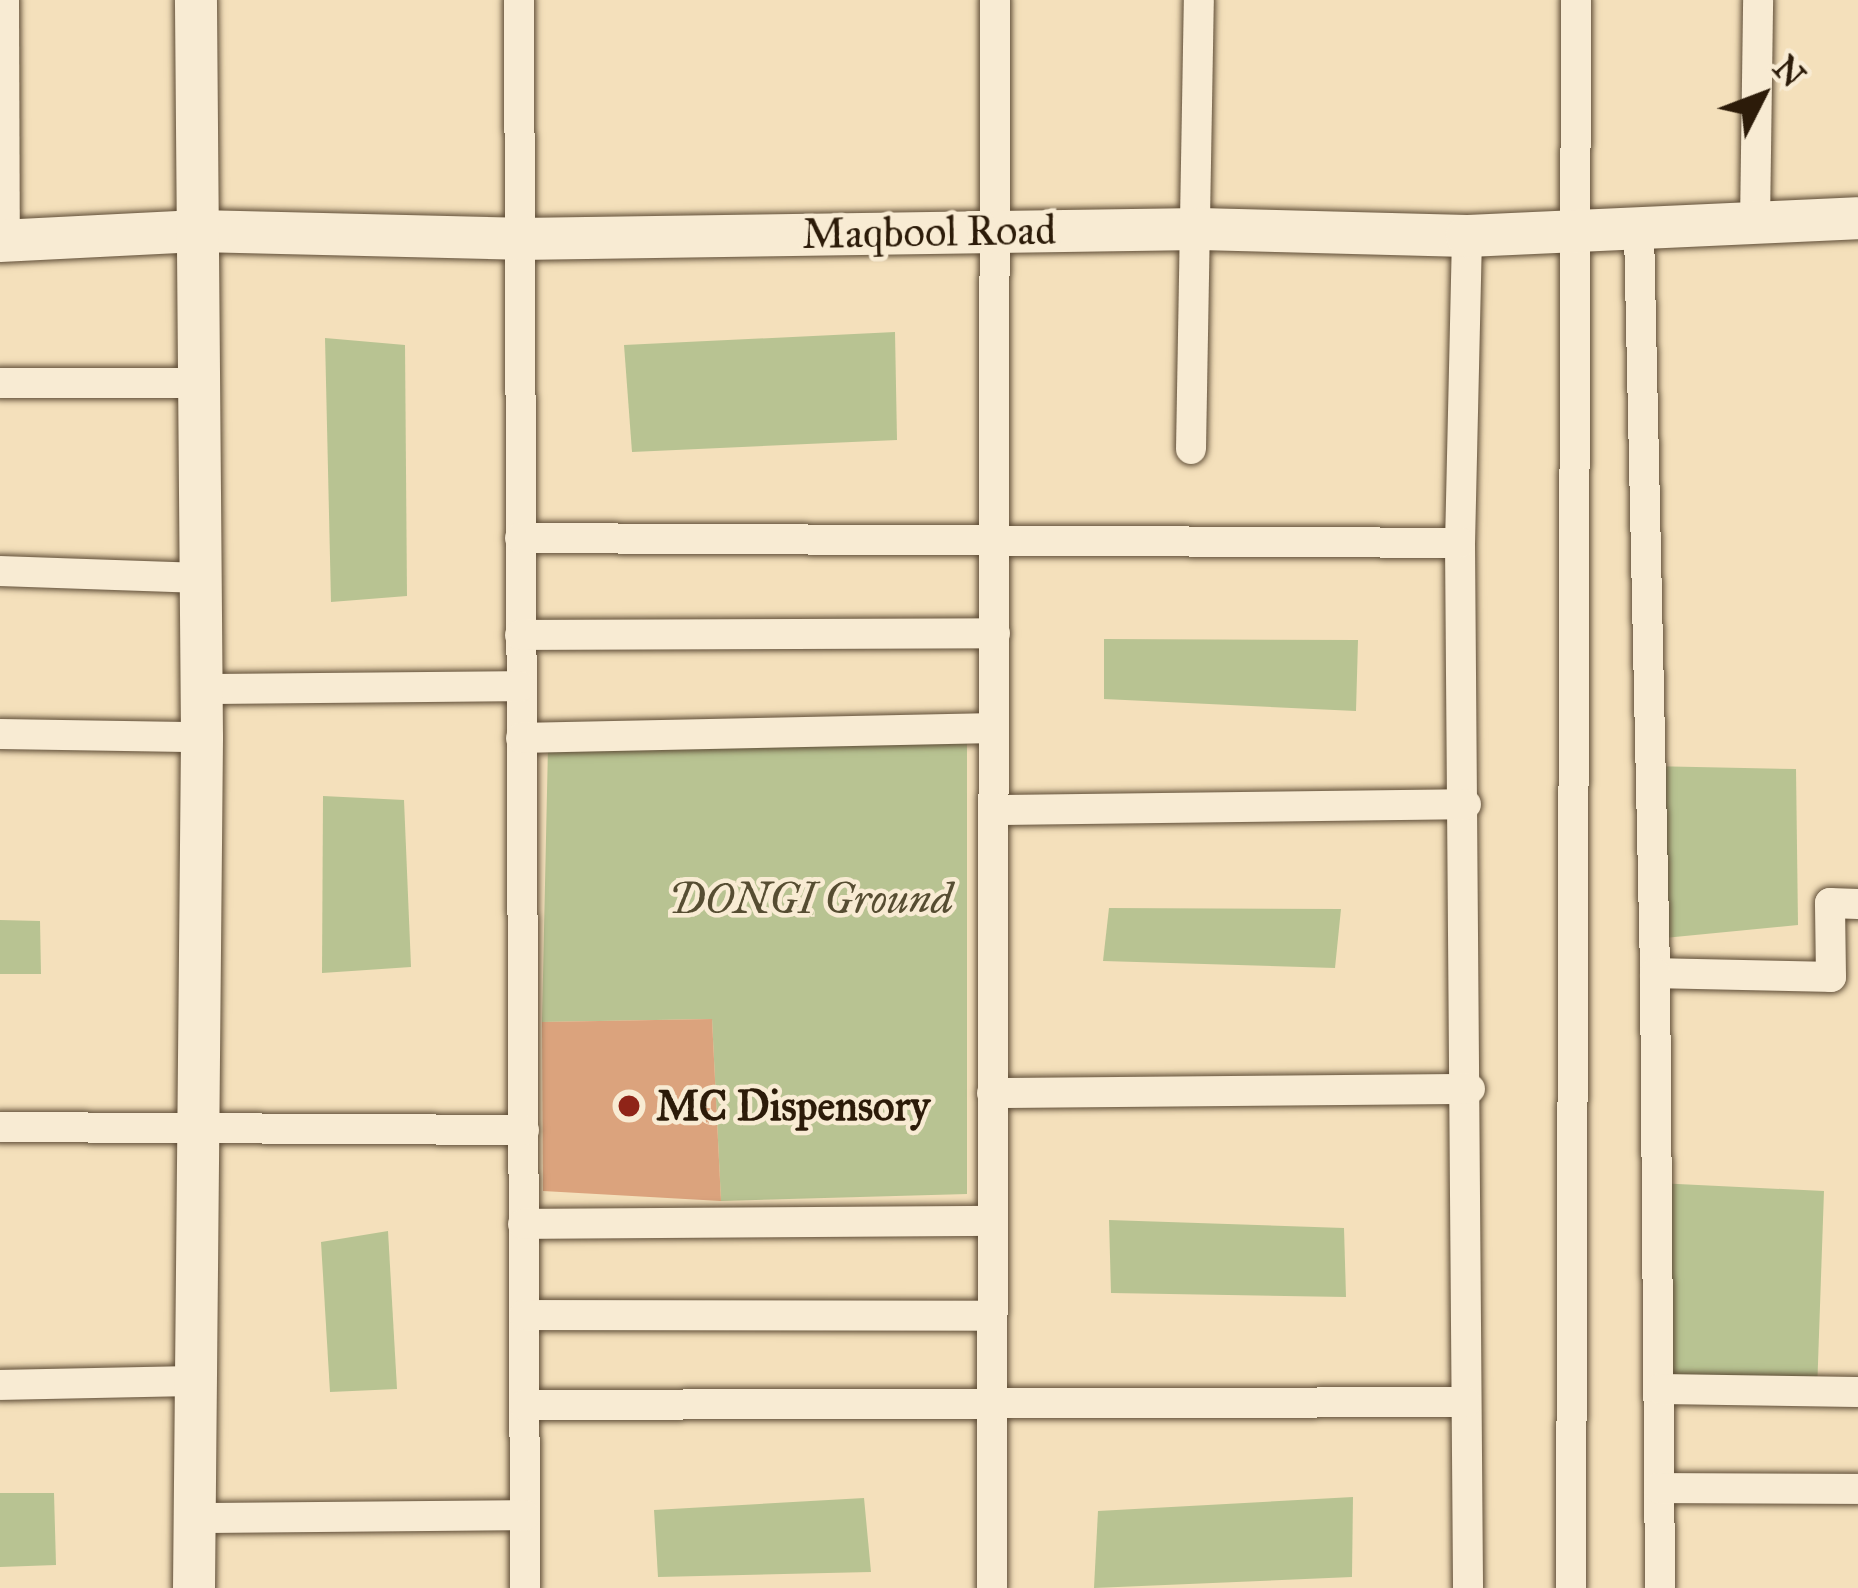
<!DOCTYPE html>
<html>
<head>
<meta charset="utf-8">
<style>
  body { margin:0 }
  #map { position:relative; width:1858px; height:1588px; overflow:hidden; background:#f4e0bb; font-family:"IM FELL Great Primer",serif }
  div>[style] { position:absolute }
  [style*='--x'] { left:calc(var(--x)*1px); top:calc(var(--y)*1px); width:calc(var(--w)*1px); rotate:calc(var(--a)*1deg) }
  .green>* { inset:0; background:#b8c392 }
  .building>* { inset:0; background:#dba37d }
  .roads { filter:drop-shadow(0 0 3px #5e4c36) drop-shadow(0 0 3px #5e4c36) }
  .street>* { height:30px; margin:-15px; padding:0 15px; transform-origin:15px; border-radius:15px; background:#f8ebd3 }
  .secondary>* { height:42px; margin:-21px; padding:0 21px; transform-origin:21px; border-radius:21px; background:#f8ebd3 }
  .dots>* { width:33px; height:33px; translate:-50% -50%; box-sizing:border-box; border:6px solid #f8ebd3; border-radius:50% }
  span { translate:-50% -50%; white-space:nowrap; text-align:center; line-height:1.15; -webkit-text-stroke:9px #f8ebd3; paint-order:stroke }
  .street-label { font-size:42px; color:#2c1b09 }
  .park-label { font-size:42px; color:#564d32; font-style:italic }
  .poi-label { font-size:42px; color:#2c1b09; font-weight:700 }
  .left { translate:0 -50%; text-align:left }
  .north { position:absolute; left:1702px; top:36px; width:120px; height:120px; -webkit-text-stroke:9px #f8ebd3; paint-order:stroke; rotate:48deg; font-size:33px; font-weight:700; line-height:48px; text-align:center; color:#2c1b09 }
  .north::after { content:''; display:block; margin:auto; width:42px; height:54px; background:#2c1b09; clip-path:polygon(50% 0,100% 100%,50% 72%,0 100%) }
</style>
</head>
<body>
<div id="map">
  <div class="green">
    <i style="clip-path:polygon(895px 332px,897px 440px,632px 452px,624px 345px)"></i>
    <i style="clip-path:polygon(325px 338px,405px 345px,407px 596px,331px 602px)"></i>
    <i style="clip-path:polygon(1104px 639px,1358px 640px,1356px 711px,1104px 699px)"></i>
    <i style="clip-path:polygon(967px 738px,967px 1194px,721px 1201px,712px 1019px,542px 1022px,548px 746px)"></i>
    <i style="clip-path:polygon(1648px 766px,1796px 769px,1798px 925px,1654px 939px)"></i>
    <i style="clip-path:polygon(323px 796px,404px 800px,411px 967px,322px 973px)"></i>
    <i style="clip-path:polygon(1109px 908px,1341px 909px,1335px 968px,1103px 961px)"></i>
    <i style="clip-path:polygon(0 920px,40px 921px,41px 974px,0 974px)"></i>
    <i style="clip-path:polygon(1657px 1183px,1824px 1191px,1817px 1392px,1660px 1389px)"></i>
    <i style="clip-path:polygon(1109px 1220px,1344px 1228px,1346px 1297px,1111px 1293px)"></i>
    <i style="clip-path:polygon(388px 1231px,397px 1389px,330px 1392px,321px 1242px)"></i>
    <i style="clip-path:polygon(0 1493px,54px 1493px,56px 1565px,0 1567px)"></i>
    <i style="clip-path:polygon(1353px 1497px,1352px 1577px,1094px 1588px,1098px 1511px)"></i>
    <i style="clip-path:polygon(864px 1498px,871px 1572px,658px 1577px,654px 1510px)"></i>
  </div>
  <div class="building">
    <i style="clip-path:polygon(712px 1019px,721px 1201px,543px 1191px,542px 1022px)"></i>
  </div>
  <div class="roads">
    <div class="street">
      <i style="--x:4;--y:0;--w:241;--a:89.8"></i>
      <i style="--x:519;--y:0;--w:1588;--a:89.78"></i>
      <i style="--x:1755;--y:224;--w:224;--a:-89.2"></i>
      <i style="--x:1639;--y:231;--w:742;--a:88.76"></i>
      <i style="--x:1655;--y:973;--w:176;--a:1.3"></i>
      <i style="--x:1831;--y:977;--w:74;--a:-90.8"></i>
      <i style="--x:1830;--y:903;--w:28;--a:2"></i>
      <i style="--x:1467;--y:236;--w:307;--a:91.3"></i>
      <i style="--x:1460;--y:543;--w:1045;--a:89.56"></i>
      <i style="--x:0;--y:383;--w:199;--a:0"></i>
      <i style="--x:1191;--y:449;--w:449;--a:-89"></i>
      <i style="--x:520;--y:538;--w:940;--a:0.3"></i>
      <i style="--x:0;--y:571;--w:201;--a:2"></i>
      <i style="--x:520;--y:635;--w:475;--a:-0.2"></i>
      <i style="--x:201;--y:689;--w:319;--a:-0.5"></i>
      <i style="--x:0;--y:734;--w:202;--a:0.9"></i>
      <i style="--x:521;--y:738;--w:472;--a:-1.2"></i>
      <i style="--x:997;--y:810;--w:469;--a:-0.7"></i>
      <i style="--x:1655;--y:973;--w:615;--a:89.53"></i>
      <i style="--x:992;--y:1093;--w:478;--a:-0.5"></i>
      <i style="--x:0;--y:1127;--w:524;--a:0.33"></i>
      <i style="--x:523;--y:1224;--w:468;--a:-0.4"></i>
      <i style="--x:524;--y:1315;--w:467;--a:0.1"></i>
      <i style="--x:0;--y:1385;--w:190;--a:-1.2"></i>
      <i style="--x:1660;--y:1389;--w:198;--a:0.9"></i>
      <i style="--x:524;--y:1405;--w:942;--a:-0.18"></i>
      <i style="--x:1659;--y:1488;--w:199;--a:0.3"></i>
      <i style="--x:195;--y:1518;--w:330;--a:-0.5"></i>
      <i style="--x:992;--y:1588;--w:1588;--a:-89.89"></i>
      <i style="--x:1571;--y:1588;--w:1588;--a:-89.82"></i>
    </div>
    <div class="secondary">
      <i style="--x:0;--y:241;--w:198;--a:-2.9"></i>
      <i style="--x:198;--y:231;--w:320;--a:1.4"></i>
      <i style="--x:518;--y:239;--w:682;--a:-0.84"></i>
      <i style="--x:1200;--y:229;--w:267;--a:1.5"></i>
      <i style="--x:1467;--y:236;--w:391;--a:-2.6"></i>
      <i style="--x:194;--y:1588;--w:851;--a:-89.46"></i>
      <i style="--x:202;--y:737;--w:737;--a:-90.47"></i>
    </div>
  </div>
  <div class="dots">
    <i style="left:629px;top:1106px;background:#8f2418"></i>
  </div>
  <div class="street-label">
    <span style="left:929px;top:232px;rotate:-1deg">Maqbool Road</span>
  </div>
  <div class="park-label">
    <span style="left:811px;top:899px">DONGI Ground</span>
  </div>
  <div class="poi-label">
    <span class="left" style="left:656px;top:1106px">MC Dispensory</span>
  </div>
  <div class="north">N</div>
</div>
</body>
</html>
